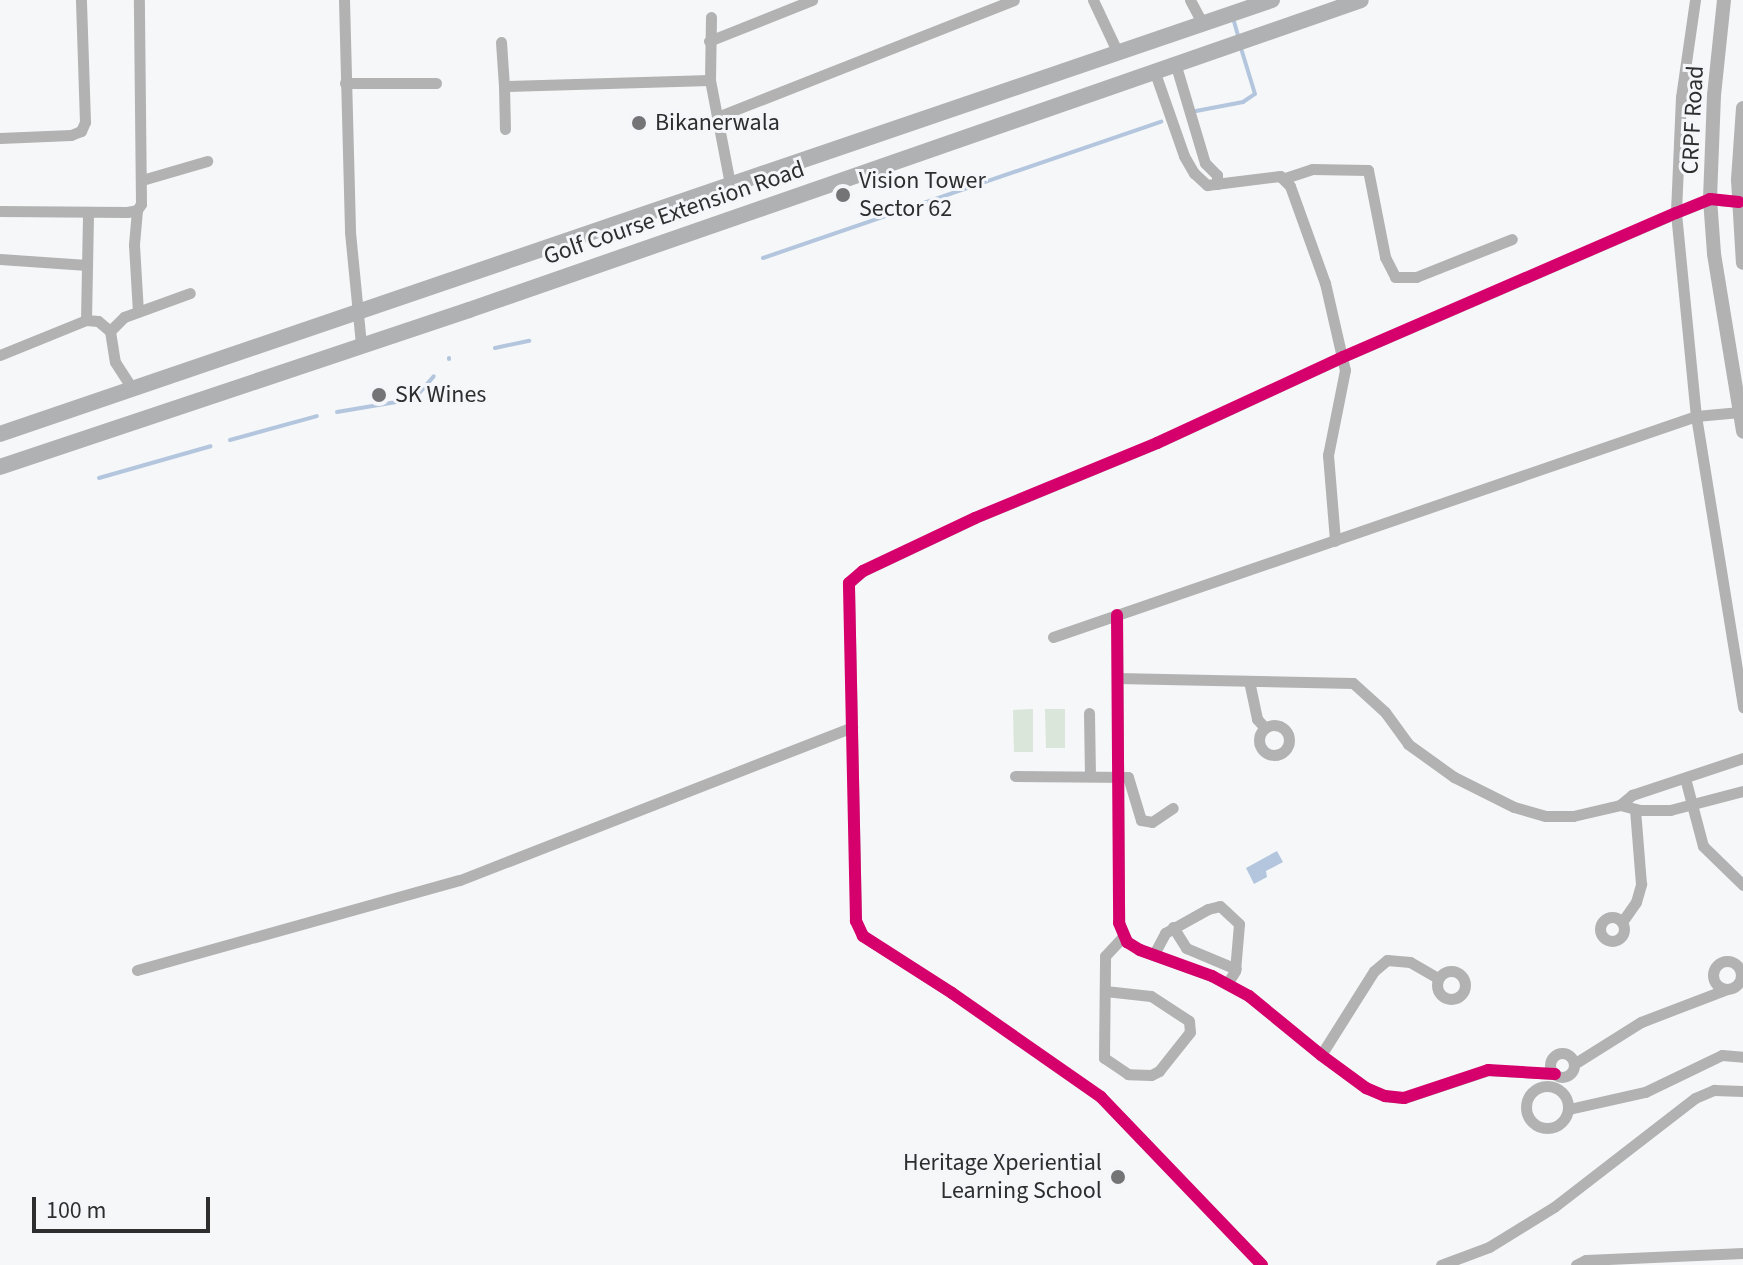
<!DOCTYPE html>
<html>
<head>
<meta charset="utf-8">
<style>
  body { margin:0 }
  #map { position:relative; width:1743px; height:1265px; overflow:hidden; background:#f5f7f9; font-family:"Source Sans 3",sans-serif }
  div>[style] { position:absolute }
  [style*='--x'] { left:calc(var(--x)*1px); top:calc(var(--y)*1px); width:calc(var(--w)*1px); rotate:calc(var(--a)*1deg) }
  .green>* { inset:0; background:#d9e6d9 }
  .water>* { inset:0; background:#b3c6de }
  .stream>* { height:4px; margin:-2px; padding:0 2px; transform-origin:2px; border-radius:2px; background:#b3c6de }
  .minor>* { height:11px; margin:-5.5px; padding:0 5.5px; transform-origin:5.5px; border-radius:5.5px; background:#b2b2b2 }
  .minor>.ring { margin:-5.5px; padding:0; box-sizing:content-box; background:none; border:11px solid #b2b2b2; border-radius:50% }
  .tertiary>* { height:14px; margin:-7px; padding:0 7px; transform-origin:7px; border-radius:7px; background:#b2b2b2 }
  .secondary>* { height:16px; margin:-8px; padding:0 8px; transform-origin:8px; border-radius:8px; background:#b0b1b2 }
  .cycleway>* { height:12px; margin:-6px; padding:0 6px; transform-origin:6px; border-radius:6px; background:#d6006c }
  .dots>* { width:22px; height:22px; translate:-50% -50%; box-sizing:border-box; border:4px solid #f4f6fa; border-radius:50% }
  span { translate:-50% -50%; white-space:nowrap; text-align:center; line-height:1.15; -webkit-text-stroke:6px #f4f6fa; paint-order:stroke }
  .street-label { font-size:24px; color:#2e2e2f }
  .poi-label { font-size:24px; color:#2e2e2f }
  .left { translate:0 -50%; text-align:left }
  .right { translate:-100% -50%; text-align:right }
  .scale { position:absolute; left:32px; top:1197px; width:178px; height:36px; box-sizing:border-box; border:4px solid #2e2e2f; border-top:0; padding-left:10px; font-size:24px; line-height:28px; white-space:nowrap; color:#2e2e2f; -webkit-text-stroke:6px #f4f6fa; paint-order:stroke }
</style>
</head>
<body>
<div id="map">
  <div class="green">
    <i style="clip-path:polygon(1033px 709px,1033px 752px,1014px 752px,1013px 710px)"></i>
    <i style="clip-path:polygon(1045px 709px,1065px 709px,1065px 748px,1046px 748px)"></i>
  </div>
  <div class="water">
    <i style="clip-path:polygon(1277px 851px,1283px 862px,1266px 871px,1267px 877px,1254px 884px,1246px 868px)"></i>
  </div>
  <div class="stream">
    <i style="--x:1233;--y:18;--w:19;--a:74"></i>
    <i style="--x:1196;--y:111;--w:48;--a:-10.8"></i>
    <i style="--x:1243;--y:102;--w:14;--a:-34"></i>
    <i style="--x:1255;--y:94;--w:51;--a:-107"></i>
    <i style="--x:763;--y:258;--w:421;--a:-18.9"></i>
    <i style="--x:495;--y:348;--w:35;--a:-12"></i>
    <i style="--x:449;--y:359;--w:1;--a:-90"></i>
    <i style="--x:337;--y:412;--w:78;--a:-9.6"></i>
    <i style="--x:414;--y:399;--w:30;--a:-49"></i>
    <i style="--x:230;--y:440;--w:90;--a:-15.4"></i>
    <i style="--x:99;--y:478;--w:116;--a:-15.9"></i>
  </div>
  <div class="minor">
    <i style="--x:344;--y:0;--w:232;--a:88.5"></i>
    <i style="--x:350;--y:232;--w:114;--a:84.4"></i>
    <i style="--x:1093;--y:0;--w:56;--a:64.8"></i>
    <i style="--x:1190;--y:0;--w:26;--a:62"></i>
    <i style="--x:1695;--y:0;--w:98;--a:98.2"></i>
    <i style="--x:1681;--y:97;--w:116;--a:92.5"></i>
    <i style="--x:1676;--y:213;--w:204;--a:84.4"></i>
    <i style="--x:1696;--y:416;--w:295;--a:80.8"></i>
    <i style="--x:711;--y:17;--w:63;--a:90.9"></i>
    <i style="--x:710;--y:80;--w:106;--a:79.1"></i>
    <i style="--x:709;--y:41;--w:111;--a:-21.7"></i>
    <i style="--x:501;--y:42;--w:44;--a:86.1"></i>
    <i style="--x:504;--y:86;--w:206;--a:-1.7"></i>
    <i style="--x:1176;--y:66;--w:101;--a:73.4"></i>
    <i style="--x:1205;--y:163;--w:17;--a:45"></i>
    <i style="--x:1217;--y:175;--w:9;--a:90"></i>
    <i style="--x:1155;--y:73;--w:88;--a:70.7"></i>
    <i style="--x:1184;--y:156;--w:20;--a:60"></i>
    <i style="--x:1194;--y:173;--w:18;--a:43"></i>
    <i style="--x:1207;--y:185;--w:74;--a:-7"></i>
    <i style="--x:1280;--y:176;--w:14;--a:45"></i>
    <i style="--x:1290;--y:186;--w:103;--a:70.2"></i>
    <i style="--x:1325;--y:283;--w:89;--a:77.1"></i>
    <i style="--x:1345;--y:370;--w:87;--a:101.3"></i>
    <i style="--x:1328;--y:455;--w:86;--a:85.3"></i>
    <i style="--x:345;--y:83;--w:91;--a:0"></i>
    <i style="--x:504;--y:86;--w:43;--a:88.7"></i>
    <i style="--x:717;--y:117;--w:319;--a:-21.5"></i>
    <i style="--x:0;--y:138;--w:71;--a:-2.4"></i>
    <i style="--x:71;--y:135;--w:11;--a:-22"></i>
    <i style="--x:81;--y:131;--w:10;--a:-66"></i>
    <i style="--x:85;--y:122;--w:122;--a:-91.9"></i>
    <i style="--x:1285;--y:178;--w:28;--a:-18"></i>
    <i style="--x:1312;--y:169;--w:56;--a:1"></i>
    <i style="--x:1368;--y:170;--w:89;--a:78.9"></i>
    <i style="--x:1385;--y:257;--w:22;--a:63"></i>
    <i style="--x:1395;--y:277;--w:21;--a:0"></i>
    <i style="--x:1416;--y:277;--w:103;--a:-21.6"></i>
    <i style="--x:142;--y:180;--w:68;--a:-16.3"></i>
    <i style="--x:137;--y:210;--w:35;--a:95"></i>
    <i style="--x:134;--y:245;--w:67;--a:86.6"></i>
    <i style="--x:0;--y:211;--w:127;--a:0.5"></i>
    <i style="--x:127;--y:212;--w:10;--a:-11"></i>
    <i style="--x:137;--y:210;--w:7;--a:-56"></i>
    <i style="--x:141;--y:204;--w:204;--a:-90.6"></i>
    <i style="--x:0;--y:259;--w:87;--a:3.9"></i>
    <i style="--x:86;--y:320;--w:12;--a:5"></i>
    <i style="--x:98;--y:321;--w:16;--a:40"></i>
    <i style="--x:110;--y:331;--w:31;--a:81"></i>
    <i style="--x:115;--y:362;--w:31;--a:57"></i>
    <i style="--x:110;--y:331;--w:20;--a:-45"></i>
    <i style="--x:124;--y:317;--w:70;--a:-20"></i>
    <i style="--x:0;--y:355;--w:93;--a:-22.1"></i>
    <i style="--x:86;--y:320;--w:108;--a:-88.9"></i>
    <i style="--x:1117;--y:615;--w:308;--a:89.6"></i>
    <i style="--x:1119;--y:923;--w:21;--a:67"></i>
    <i style="--x:1127;--y:942;--w:15;--a:32"></i>
    <i style="--x:1140;--y:950;--w:77;--a:19.9"></i>
    <i style="--x:1212;--y:976;--w:42;--a:28.4"></i>
    <i style="--x:1249;--y:996;--w:93;--a:39.3"></i>
    <i style="--x:1321;--y:1055;--w:56;--a:36.3"></i>
    <i style="--x:1366;--y:1088;--w:21;--a:23"></i>
    <i style="--x:1385;--y:1096;--w:19;--a:6"></i>
    <i style="--x:1404;--y:1098;--w:89;--a:-18.4"></i>
    <i style="--x:1488;--y:1070;--w:67;--a:3.4"></i>
    <i style="--x:1053;--y:637;--w:680;--a:-18.97"></i>
    <i style="--x:1696;--y:416;--w:44;--a:-5.2"></i>
    <i style="--x:1117;--y:678;--w:236;--a:1.2"></i>
    <i style="--x:1353;--y:683;--w:43;--a:42.2"></i>
    <i style="--x:1385;--y:712;--w:39;--a:54"></i>
    <i style="--x:1408;--y:744;--w:57;--a:35.7"></i>
    <i style="--x:1454;--y:777;--w:67;--a:26.6"></i>
    <i style="--x:1514;--y:807;--w:33;--a:16"></i>
    <i style="--x:1546;--y:816;--w:27;--a:0"></i>
    <i style="--x:1573;--y:816;--w:48;--a:-13.2"></i>
    <i style="--x:1620;--y:805;--w:16;--a:-40"></i>
    <i style="--x:1632;--y:795;--w:117;--a:-18.4"></i>
    <i style="--x:1249;--y:681;--w:39;--a:78"></i>
    <i style="--x:1257;--y:719;--w:12;--a:48"></i>
    <i style="--x:1089;--y:713;--w:63;--a:89.1"></i>
    <i class="ring" style="left:1259px;top:725px;width:19px;height:19px"></i>
    <i style="--x:1015;--y:776;--w:113;--a:0.5"></i>
    <i style="--x:1128;--y:777;--w:45;--a:73.2"></i>
    <i style="--x:1141;--y:820;--w:11;--a:10"></i>
    <i style="--x:1152;--y:822;--w:25;--a:-34"></i>
    <i style="--x:1685;--y:778;--w:70;--a:75.2"></i>
    <i style="--x:1703;--y:846;--w:56;--a:44.3"></i>
    <i style="--x:1620;--y:805;--w:21;--a:14"></i>
    <i style="--x:1640;--y:810;--w:30;--a:0"></i>
    <i style="--x:1670;--y:810;--w:75;--a:-14.6"></i>
    <i class="ring" style="left:1600px;top:917px;width:13px;height:13px"></i>
    <i style="--x:1622;--y:922;--w:24;--a:-55"></i>
    <i style="--x:1636;--y:902;--w:19;--a:-74"></i>
    <i style="--x:1641;--y:884;--w:74;--a:-94.6"></i>
    <i style="--x:1173;--y:927;--w:25;--a:58"></i>
    <i style="--x:1186;--y:948;--w:54;--a:22.8"></i>
    <i style="--x:1154;--y:954;--w:24;--a:-62"></i>
    <i style="--x:1165;--y:933;--w:49;--a:-29.2"></i>
    <i style="--x:1208;--y:909;--w:12;--a:-14"></i>
    <i style="--x:1220;--y:906;--w:26;--a:43"></i>
    <i style="--x:1239;--y:924;--w:47;--a:94.9"></i>
    <i style="--x:1235;--y:971;--w:15;--a:122"></i>
    <i class="ring" style="left:1713px;top:961px;width:17px;height:17px"></i>
    <i style="--x:137;--y:970;--w:335;--a:-15.6"></i>
    <i style="--x:460;--y:880;--w:421;--a:-21.3"></i>
    <i class="ring" style="left:1437px;top:971px;width:17px;height:17px"></i>
    <i style="--x:1105;--y:991;--w:46;--a:6.2"></i>
    <i style="--x:1151;--y:996;--w:45;--a:33.3"></i>
    <i style="--x:1189;--y:1021;--w:11;--a:85"></i>
    <i style="--x:1190;--y:1032;--w:50;--a:128.5"></i>
    <i style="--x:1159;--y:1071;--w:9;--a:153"></i>
    <i style="--x:1151;--y:1075;--w:23;--a:-178"></i>
    <i style="--x:1128;--y:1074;--w:29;--a:-146"></i>
    <i style="--x:1104;--y:1058;--w:102;--a:-89.4"></i>
    <i style="--x:1105;--y:956;--w:26;--a:-47"></i>
    <i class="ring" style="left:1550px;top:1053px;width:13px;height:13px"></i>
    <i style="--x:1321;--y:1055;--w:99;--a:-57.8"></i>
    <i style="--x:1374;--y:971;--w:17;--a:-40"></i>
    <i style="--x:1387;--y:960;--w:23;--a:5"></i>
    <i style="--x:1410;--y:962;--w:32;--a:30"></i>
    <i style="--x:1574;--y:1064;--w:79;--a:-32.1"></i>
    <i style="--x:1641;--y:1022;--w:92;--a:-21"></i>
    <i class="ring" style="left:1526px;top:1086px;width:31px;height:31px"></i>
    <i style="--x:1569;--y:1109;--w:78;--a:-12.6"></i>
    <i style="--x:1645;--y:1092;--w:85;--a:-25.7"></i>
    <i style="--x:1722;--y:1055;--w:21;--a:5"></i>
    <i style="--x:1262;--y:1265;--w:233;--a:-133.8"></i>
    <i style="--x:1101;--y:1097;--w:182;--a:-145.1"></i>
    <i style="--x:952;--y:993;--w:106;--a:-147.4"></i>
    <i style="--x:863;--y:936;--w:17;--a:-115"></i>
    <i style="--x:856;--y:921;--w:338;--a:-91.2"></i>
    <i style="--x:849;--y:583;--w:18;--a:-41"></i>
    <i style="--x:863;--y:571;--w:124;--a:-25.3"></i>
    <i style="--x:975;--y:518;--w:197;--a:-22.4"></i>
    <i style="--x:1157;--y:443;--w:205;--a:-24.8"></i>
    <i style="--x:1343;--y:357;--w:363;--a:-23.4"></i>
    <i style="--x:1676;--y:213;--w:37;--a:-22"></i>
    <i style="--x:1710;--y:199;--w:29;--a:6"></i>
    <i style="--x:1441;--y:1265;--w:51;--a:-20.6"></i>
    <i style="--x:1489;--y:1247;--w:76;--a:-31.6"></i>
    <i style="--x:1554;--y:1207;--w:178;--a:-37.7"></i>
    <i style="--x:1695;--y:1098;--w:21;--a:-23"></i>
    <i style="--x:1714;--y:1090;--w:29;--a:2"></i>
    <i style="--x:1576;--y:1265;--w:11;--a:-27"></i>
    <i style="--x:1586;--y:1260;--w:157;--a:-2.6"></i>
  </div>
  <div class="tertiary">
    <i style="--x:1724;--y:0;--w:96;--a:96"></i>
    <i style="--x:1714;--y:95;--w:104;--a:92.2"></i>
    <i style="--x:1710;--y:199;--w:55;--a:85.8"></i>
    <i style="--x:1714;--y:254;--w:180;--a:80.7"></i>
    <i style="--x:1743;--y:108;--w:72;--a:94"></i>
    <i style="--x:1738;--y:180;--w:83;--a:86.6"></i>
  </div>
  <div class="secondary">
    <i style="--x:0;--y:434;--w:1344;--a:-18.84"></i>
    <i style="--x:0;--y:467;--w:495;--a:-18.5"></i>
    <i style="--x:469;--y:310;--w:944;--a:-19.16"></i>
  </div>
  <div class="cycleway">
    <i style="--x:1117;--y:615;--w:308;--a:89.6"></i>
    <i style="--x:1119;--y:923;--w:21;--a:67"></i>
    <i style="--x:1127;--y:942;--w:15;--a:32"></i>
    <i style="--x:1140;--y:950;--w:77;--a:19.9"></i>
    <i style="--x:1212;--y:976;--w:42;--a:28.4"></i>
    <i style="--x:1249;--y:996;--w:93;--a:39.3"></i>
    <i style="--x:1321;--y:1055;--w:56;--a:36.3"></i>
    <i style="--x:1366;--y:1088;--w:21;--a:23"></i>
    <i style="--x:1385;--y:1096;--w:19;--a:6"></i>
    <i style="--x:1404;--y:1098;--w:89;--a:-18.4"></i>
    <i style="--x:1488;--y:1070;--w:67;--a:3.4"></i>
    <i style="--x:1262;--y:1265;--w:233;--a:-133.8"></i>
    <i style="--x:1101;--y:1097;--w:182;--a:-145.1"></i>
    <i style="--x:952;--y:993;--w:106;--a:-147.4"></i>
    <i style="--x:863;--y:936;--w:17;--a:-115"></i>
    <i style="--x:856;--y:921;--w:338;--a:-91.2"></i>
    <i style="--x:849;--y:583;--w:18;--a:-41"></i>
    <i style="--x:863;--y:571;--w:124;--a:-25.3"></i>
    <i style="--x:975;--y:518;--w:197;--a:-22.4"></i>
    <i style="--x:1157;--y:443;--w:205;--a:-24.8"></i>
    <i style="--x:1343;--y:357;--w:363;--a:-23.4"></i>
    <i style="--x:1676;--y:213;--w:37;--a:-22"></i>
    <i style="--x:1710;--y:199;--w:29;--a:6"></i>
  </div>
  <div class="dots">
    <i style="left:639px;top:123px;background:#747476"></i>
    <i style="left:843px;top:195px;background:#747476"></i>
    <i style="left:379px;top:395px;background:#747476"></i>
    <i style="left:1118px;top:1177px;background:#747476"></i>
  </div>
  <div class="street-label">
    <span style="left:1693px;top:120px;rotate:-87deg">CRPF Road</span>
    <span style="left:674px;top:213px;rotate:-19deg">Golf Course Extension Road</span>
  </div>
  <div class="poi-label">
    <span class="left" style="left:655px;top:123px">Bikanerwala</span>
    <span class="left" style="left:859px;top:195px">Vision Tower<br>Sector 62</span>
    <span class="left" style="left:395px;top:395px">SK Wines</span>
    <span class="right" style="left:1102px;top:1177px">Heritage Xperiential<br>Learning School</span>
  </div>
  <div class="scale">100 m</div>
</div>
</body>
</html>
